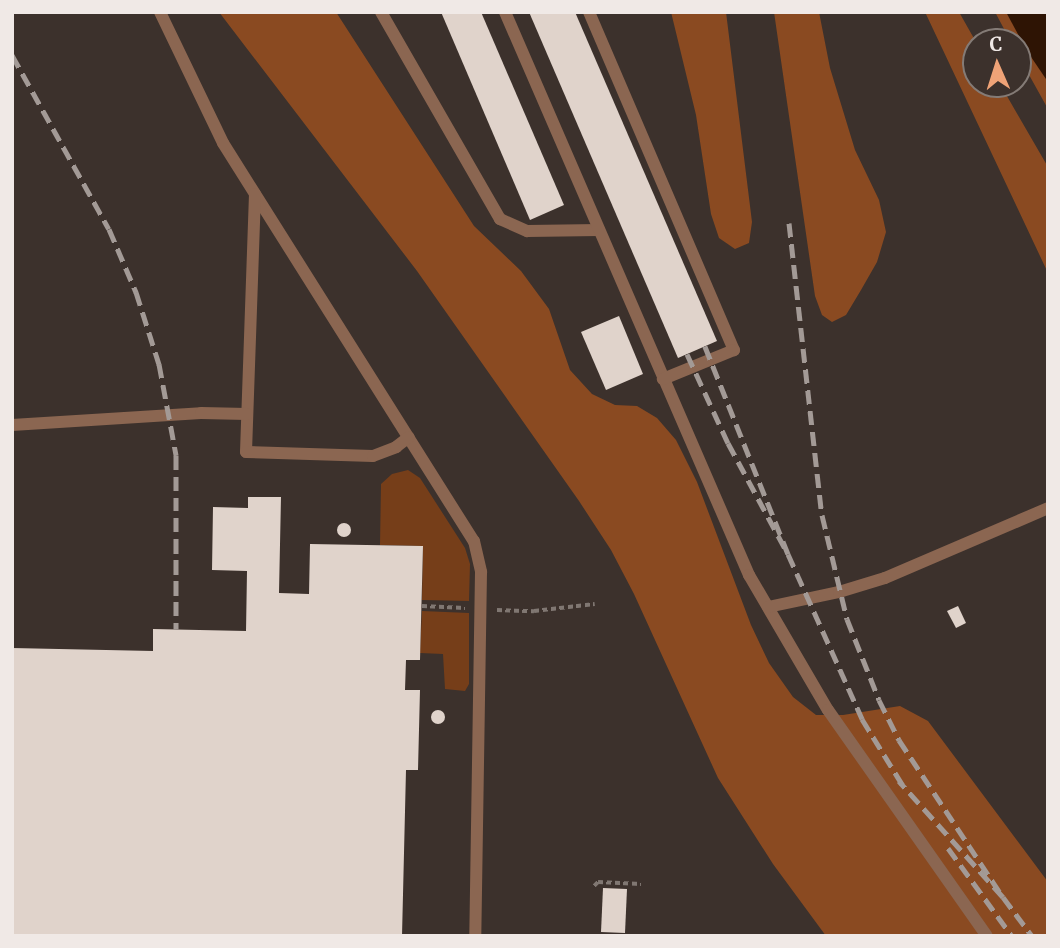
<!DOCTYPE html>
<html>
<head>
<meta charset="utf-8">
<style>
  body { margin:0 }
  #map { position:relative; width:1060px; height:948px; overflow:hidden; background:#3c312c; font-family:Merriweather,serif }
  div>[style] { position:absolute }
  [style*='--x'] { left:calc(var(--x)*1px); top:calc(var(--y)*1px); width:calc(var(--w)*1px); rotate:calc(var(--a)*1deg) }
  .green>* { inset:0; background:#763e19 }
  .forest>* { inset:0; background:#8a4a21 }
  .water>* { inset:0; background:#2e1404 }
  .building>* { inset:0; background:#e0d3cb }
  .round { border-radius:50% }
  .path>* { height:3.5px; margin-top:-1.75px; transform-origin:0; background:repeating-linear-gradient(90deg,#807772 0 5px,transparent 0 8.5px) }
  .service>* { height:12px; margin:-6px; padding:0 6px; transform-origin:6px; border-radius:6px; background:#8b6651 }
  .rail>* { height:5px; margin-top:-2.5px; transform-origin:0; background:repeating-linear-gradient(90deg,#a39a96 0 14px,transparent 0 21px) }
  span { translate:-50% -50%; white-space:nowrap; text-align:center; line-height:1.15; -webkit-text-stroke:7px #3c312c; paint-order:stroke }
  .frame { position:absolute; inset:0; border:14px solid #f0e9e6; pointer-events:none }
  .north { position:absolute; left:962px; top:28px; width:70px; height:70px; box-sizing:border-box; background:#3c312c; border:2px solid #847b76; border-radius:50%; rotate:357deg; font-size:19px; font-weight:700; line-height:28px; text-align:center; color:#f0e9e6 }
  .north::after { content:''; display:block; margin:auto; width:24px; height:32px; background:#efa377; clip-path:polygon(50% 0,100% 100%,50% 72%,0 100%) }
</style>
</head>
<body>
<div id="map">
  <div class="green">
    <i style="clip-path:polygon(408px 470px,420px 478px,465px 548px,470px 564px,469px 601px,422px 600px,423px 546px,380px 545px,381px 484px,392px 474px)"></i>
    <i style="clip-path:polygon(422px 611px,469px 613px,469px 684px,465px 691px,445px 689px,443px 654px,420px 653px)"></i>
  </div>
  <div class="forest">
    <i style="clip-path:polygon(219px 12px,336px 12px,474px 226px,521px 271px,549px 309px,570px 370px,592px 394px,615px 405px,637px 406px,657px 418px,676px 440px,697px 482px,751px 625px,769px 663px,793px 697px,816px 715px,843px 715px,900px 706px,928px 721px,1048px 882px,1048px 936px,826px 936px,773px 864px,718px 778px,634px 594px,611px 550px,579px 501px,417px 271px)"></i>
    <i style="clip-path:polygon(671px 12px,726px 12px,752px 222px,749px 243px,735px 249px,719px 238px,711px 214px,696px 115px)"></i>
    <i style="clip-path:polygon(774px 12px,819px 12px,830px 68px,855px 150px,879px 200px,886px 232px,877px 262px,861px 290px,846px 315px,832px 322px,822px 315px,815px 296px)"></i>
    <i style="clip-path:polygon(925px 12px,959px 12px,976px 42px,976px 84px,1000px 84px,1048px 167px,1048px 273px)"></i>
    <i style="clip-path:polygon(995px 12px,1048px 12px,1048px 109px,1018px 55px,1018px 42px,1011px 42px)"></i>
  </div>
  <div class="water">
    <i style="clip-path:polygon(1006px 12px,1048px 12px,1048px 82px,1027px 51px)"></i>
  </div>
  <div class="building">
    <i style="clip-path:polygon(441px 12px,481px 12px,564px 205px,530px 220px)"></i>
    <i style="clip-path:polygon(529px 12px,575px 12px,717px 341px,678px 358px)"></i>
    <i style="clip-path:polygon(619px 316px,643px 374px,606px 390px,581px 332px)"></i>
    <i style="clip-path:polygon(248px 497px,281px 497px,279px 593px,309px 594px,310px 544px,423px 546px,420px 660px,406px 660px,405px 690px,420px 690px,418px 770px,406px 770px,402px 936px,12px 936px,12px 648px,153px 651px,153px 629px,246px 631px,247px 571px,212px 570px,213px 507px,248px 508px)"></i>
    <i class="round" style="left:337px;top:523px;width:14px;height:14px"></i>
    <i style="clip-path:polygon(958px 606px,966px 623px,956px 628px,947px 611px)"></i>
    <i class="round" style="left:431px;top:710px;width:14px;height:14px"></i>
    <i style="clip-path:polygon(603px 888px,627px 889px,625px 933px,601px 932px)"></i>
  </div>
  <div class="path">
    <i style="--x:422;--y:606;--w:43;--a:2.7"></i>
    <i style="--x:497;--y:610;--w:37;--a:2"></i>
    <i style="--x:534;--y:611;--w:61;--a:-6.5"></i>
    <i style="--x:594;--y:886;--w:6;--a:-45"></i>
    <i style="--x:598;--y:882;--w:43;--a:2.7"></i>
  </div>
  <div class="service">
    <i style="--x:160;--y:12;--w:145;--a:64.3"></i>
    <i style="--x:223;--y:143;--w:471;--a:57.8"></i>
    <i style="--x:474;--y:541;--w:32;--a:77"></i>
    <i style="--x:481;--y:572;--w:364;--a:90.9"></i>
    <i style="--x:381;--y:12;--w:239;--a:60.1"></i>
    <i style="--x:500;--y:219;--w:30;--a:24"></i>
    <i style="--x:527;--y:231;--w:72;--a:-0.8"></i>
    <i style="--x:505;--y:12;--w:614;--a:66.57"></i>
    <i style="--x:749;--y:575;--w:156;--a:59.7"></i>
    <i style="--x:828;--y:710;--w:276;--a:54.9"></i>
    <i style="--x:589;--y:12;--w:368;--a:66.8"></i>
    <i style="--x:734;--y:350;--w:77;--a:157.8"></i>
    <i style="--x:255;--y:194;--w:258;--a:92"></i>
    <i style="--x:246;--y:452;--w:127;--a:1.8"></i>
    <i style="--x:373;--y:456;--w:25;--a:-21"></i>
    <i style="--x:396;--y:447;--w:16;--a:-38"></i>
    <i style="--x:12;--y:425;--w:189;--a:-3.6"></i>
    <i style="--x:201;--y:413;--w:46;--a:1.2"></i>
    <i style="--x:768;--y:607;--w:73;--a:-11.9"></i>
    <i style="--x:839;--y:592;--w:48;--a:-16.9"></i>
    <i style="--x:885;--y:578;--w:177;--a:-23.2"></i>
  </div>
  <div class="rail">
    <i style="--x:12;--y:55;--w:199;--a:60.9"></i>
    <i style="--x:109;--y:229;--w:69;--a:66.8"></i>
    <i style="--x:136;--y:292;--w:76;--a:72.3"></i>
    <i style="--x:159;--y:364;--w:93;--a:79.4"></i>
    <i style="--x:176;--y:455;--w:174;--a:90"></i>
    <i style="--x:789;--y:223;--w:294;--a:83.6"></i>
    <i style="--x:822;--y:515;--w:107;--a:76.5"></i>
    <i style="--x:847;--y:619;--w:87;--a:68.4"></i>
    <i style="--x:879;--y:700;--w:45;--a:63.4"></i>
    <i style="--x:899;--y:740;--w:188;--a:56.5"></i>
    <i style="--x:1003;--y:897;--w:156;--a:-131.9"></i>
    <i style="--x:687;--y:354;--w:98;--a:65.3"></i>
    <i style="--x:728;--y:443;--w:126;--a:61.6"></i>
    <i style="--x:788;--y:554;--w:224;--a:-111.8"></i>
    <i style="--x:788;--y:554;--w:181;--a:65.8"></i>
    <i style="--x:862;--y:719;--w:82;--a:58.4"></i>
    <i style="--x:948;--y:848;--w:109;--a:54"></i>
    <i style="--x:1003;--y:897;--w:49;--a:53.4"></i>
  </div>
  <div class="frame"></div>
  <div class="north">С</div>
</div>
</body>
</html>
